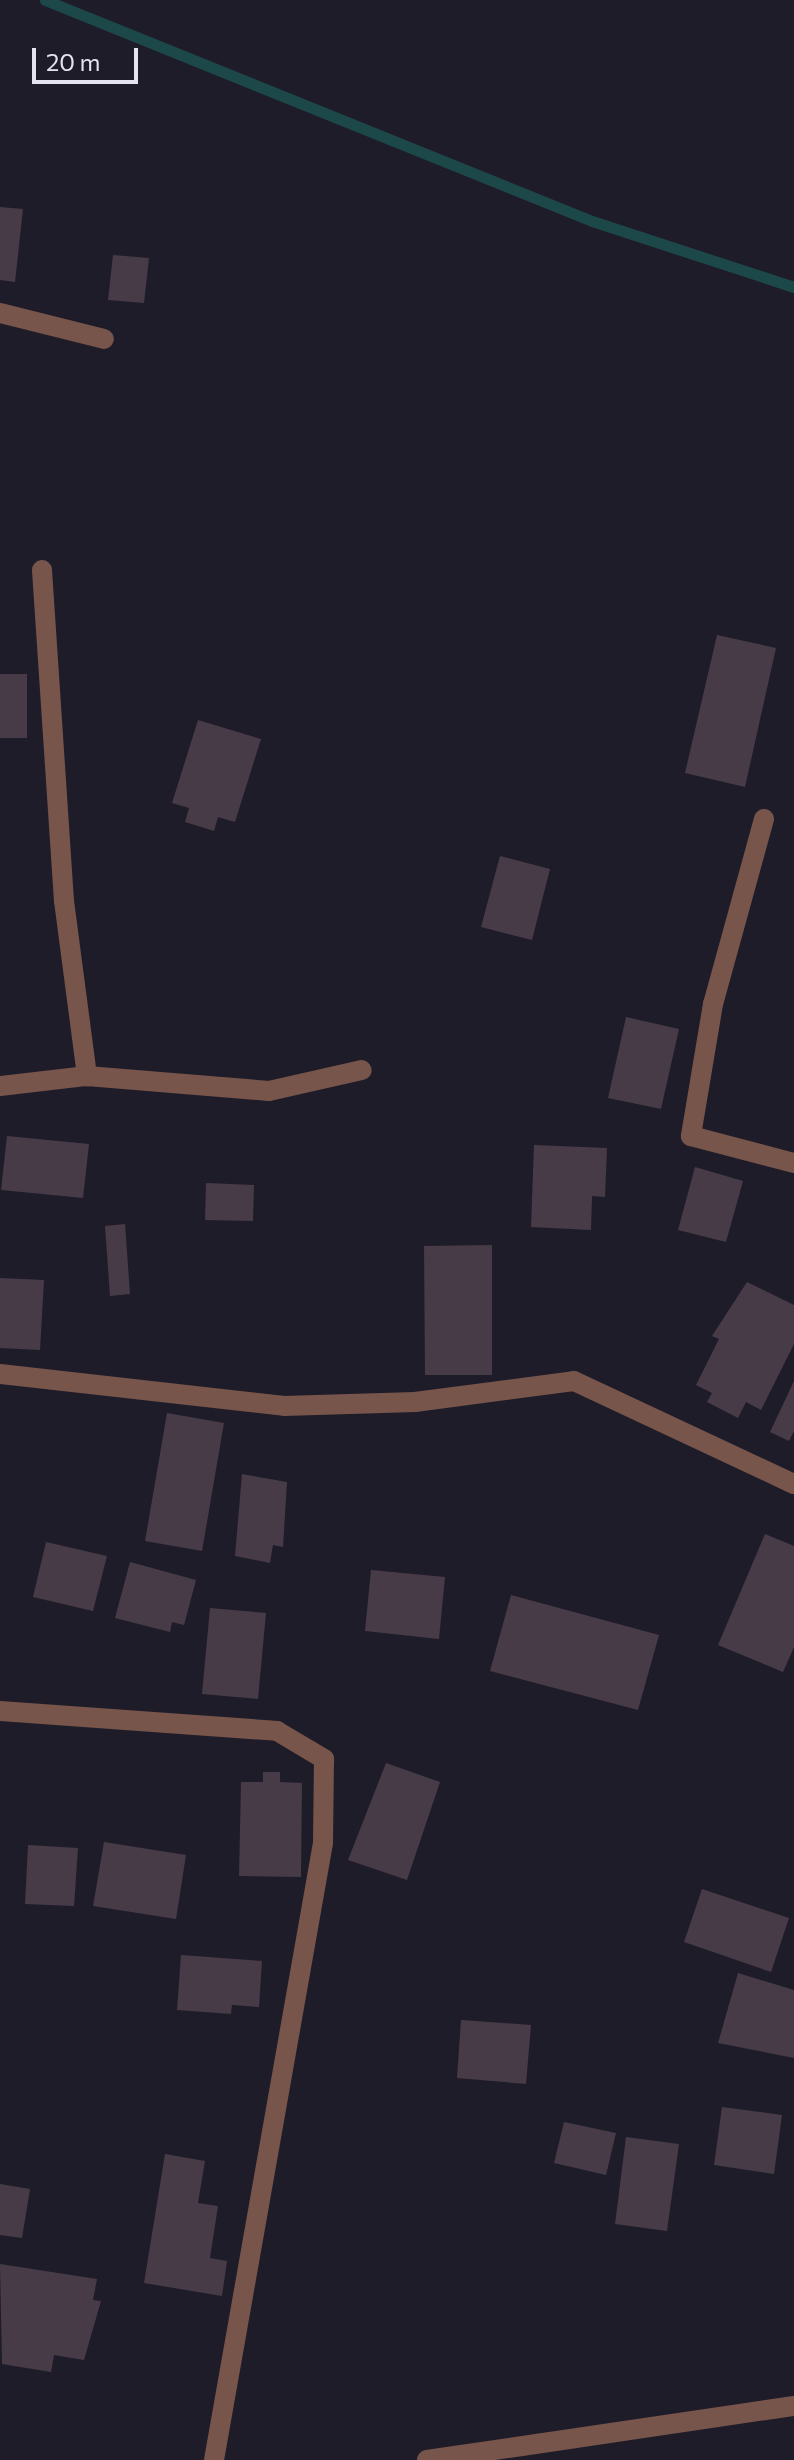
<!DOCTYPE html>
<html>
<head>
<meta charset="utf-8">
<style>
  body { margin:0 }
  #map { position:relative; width:794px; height:2460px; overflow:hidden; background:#1f1c2a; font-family:Commissioner,sans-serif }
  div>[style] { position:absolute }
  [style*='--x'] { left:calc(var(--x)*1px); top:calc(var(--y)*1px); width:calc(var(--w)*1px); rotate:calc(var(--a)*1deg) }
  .stream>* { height:11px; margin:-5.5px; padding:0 5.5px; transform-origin:5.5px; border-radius:5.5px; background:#1d4849 }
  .building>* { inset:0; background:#473b47 }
  .street>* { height:20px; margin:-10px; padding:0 10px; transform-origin:10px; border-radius:10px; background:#77554b }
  span { translate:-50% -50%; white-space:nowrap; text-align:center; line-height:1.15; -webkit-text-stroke:7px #1f1c2a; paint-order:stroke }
  .scale { position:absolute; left:32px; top:48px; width:106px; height:36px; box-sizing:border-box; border:4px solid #e5e3ed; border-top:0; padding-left:10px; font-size:24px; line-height:28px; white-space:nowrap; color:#e5e3ed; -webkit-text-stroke:6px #1f1c2a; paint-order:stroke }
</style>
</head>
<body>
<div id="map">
  <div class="stream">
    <i style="--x:45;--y:0;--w:590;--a:22"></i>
    <i style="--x:592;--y:221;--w:213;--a:18.1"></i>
  </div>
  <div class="building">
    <i style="clip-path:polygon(0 207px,23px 209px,15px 282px,0 280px)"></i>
    <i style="clip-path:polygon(113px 255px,149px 258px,144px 303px,108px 300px)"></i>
    <i style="clip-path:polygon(717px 635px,776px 648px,745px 787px,685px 773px)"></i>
    <i style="clip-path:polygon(0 674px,27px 674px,27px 738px,0 738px)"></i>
    <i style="clip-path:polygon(198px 720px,261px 739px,235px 822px,218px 817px,214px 831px,185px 822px,189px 808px,172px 803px)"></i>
    <i style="clip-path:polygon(500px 856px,550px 869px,532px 940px,481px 927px)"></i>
    <i style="clip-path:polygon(626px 1017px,679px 1029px,661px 1109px,608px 1098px)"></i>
    <i style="clip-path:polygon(7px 1136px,89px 1144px,83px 1198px,1px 1190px)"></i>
    <i style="clip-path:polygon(534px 1145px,607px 1148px,605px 1197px,592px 1196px,591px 1230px,531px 1227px)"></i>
    <i style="clip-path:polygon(695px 1167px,743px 1181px,726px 1242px,678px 1230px)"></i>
    <i style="clip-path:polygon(206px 1183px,254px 1185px,253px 1221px,205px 1220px)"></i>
    <i style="clip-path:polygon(125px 1224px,130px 1294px,110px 1296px,105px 1226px)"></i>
    <i style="clip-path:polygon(492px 1245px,492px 1375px,425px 1375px,424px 1246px)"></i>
    <i style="clip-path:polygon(0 1278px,44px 1280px,40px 1350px,0 1348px)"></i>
    <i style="clip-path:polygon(747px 1282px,794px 1305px,794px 1344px,761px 1410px,746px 1402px,738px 1418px,707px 1402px,712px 1393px,696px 1385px,719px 1339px,712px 1336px)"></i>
    <i style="clip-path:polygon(794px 1381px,794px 1431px,789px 1441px,770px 1432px)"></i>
    <i style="clip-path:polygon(167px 1413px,224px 1423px,202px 1551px,145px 1541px)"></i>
    <i style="clip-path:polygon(242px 1474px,287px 1482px,283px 1547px,273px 1545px,270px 1563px,235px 1556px)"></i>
    <i style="clip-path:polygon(765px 1534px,794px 1546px,794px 1647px,783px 1672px,718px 1645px)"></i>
    <i style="clip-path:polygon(46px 1542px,107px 1556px,93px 1611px,33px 1597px)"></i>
    <i style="clip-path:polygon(130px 1562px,196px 1580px,184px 1625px,172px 1622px,170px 1632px,115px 1618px)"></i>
    <i style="clip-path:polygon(371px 1570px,445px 1577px,439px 1639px,365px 1631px)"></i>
    <i style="clip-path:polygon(511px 1595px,659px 1635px,638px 1710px,490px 1671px)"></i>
    <i style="clip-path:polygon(210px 1608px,266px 1613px,258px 1699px,202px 1694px)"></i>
    <i style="clip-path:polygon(386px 1763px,440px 1782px,407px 1880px,348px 1860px)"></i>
    <i style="clip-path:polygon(263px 1772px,280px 1772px,280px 1782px,302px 1783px,301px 1877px,239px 1876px,241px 1782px,263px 1782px)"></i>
    <i style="clip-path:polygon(104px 1842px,186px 1855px,176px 1919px,93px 1906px)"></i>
    <i style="clip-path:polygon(28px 1845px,78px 1848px,74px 1906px,25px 1904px)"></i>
    <i style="clip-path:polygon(702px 1889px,789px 1918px,771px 1972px,684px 1942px)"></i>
    <i style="clip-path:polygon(181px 1955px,262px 1961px,259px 2007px,232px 2005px,231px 2014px,177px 2010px)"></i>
    <i style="clip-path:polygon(738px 1973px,794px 1990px,794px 2058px,718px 2043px)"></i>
    <i style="clip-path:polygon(461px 2020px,531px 2025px,526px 2084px,457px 2078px)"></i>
    <i style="clip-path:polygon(722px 2107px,782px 2115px,774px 2174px,714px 2165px)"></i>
    <i style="clip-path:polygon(564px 2122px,616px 2133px,606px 2175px,554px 2163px)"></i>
    <i style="clip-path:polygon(626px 2137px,679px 2144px,667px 2231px,615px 2224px)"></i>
    <i style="clip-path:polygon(165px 2154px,205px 2161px,198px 2203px,218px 2206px,210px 2258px,227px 2261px,222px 2296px,144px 2283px)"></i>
    <i style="clip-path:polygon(0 2184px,30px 2189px,22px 2238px,0 2235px)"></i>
    <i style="clip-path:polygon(0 2264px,97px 2279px,93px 2300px,101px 2301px,84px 2360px,54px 2355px,51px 2372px,2px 2364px)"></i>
  </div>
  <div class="street">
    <i style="--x:0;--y:313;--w:107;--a:14"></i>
    <i style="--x:42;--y:570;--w:332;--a:86.2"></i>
    <i style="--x:64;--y:901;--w:177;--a:82.5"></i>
    <i style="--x:764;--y:819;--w:192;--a:105.4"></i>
    <i style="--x:713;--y:1004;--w:134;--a:99.5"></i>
    <i style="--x:691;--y:1136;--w:106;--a:14.7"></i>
    <i style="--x:0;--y:1086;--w:88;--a:-6.6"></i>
    <i style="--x:87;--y:1076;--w:183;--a:4.7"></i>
    <i style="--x:269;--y:1091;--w:95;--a:-12.7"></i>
    <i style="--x:0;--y:1374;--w:286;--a:6.4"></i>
    <i style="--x:284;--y:1406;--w:131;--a:-1.7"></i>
    <i style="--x:415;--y:1402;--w:160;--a:-7.5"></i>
    <i style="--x:574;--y:1381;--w:243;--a:25.1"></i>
    <i style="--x:0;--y:1711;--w:278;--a:4.1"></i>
    <i style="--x:277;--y:1731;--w:55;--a:30.8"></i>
    <i style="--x:324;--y:1759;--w:84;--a:90.7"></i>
    <i style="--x:323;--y:1843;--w:627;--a:100.02"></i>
    <i style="--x:427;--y:2460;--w:371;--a:-8.4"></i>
  </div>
  <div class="scale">20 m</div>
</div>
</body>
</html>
